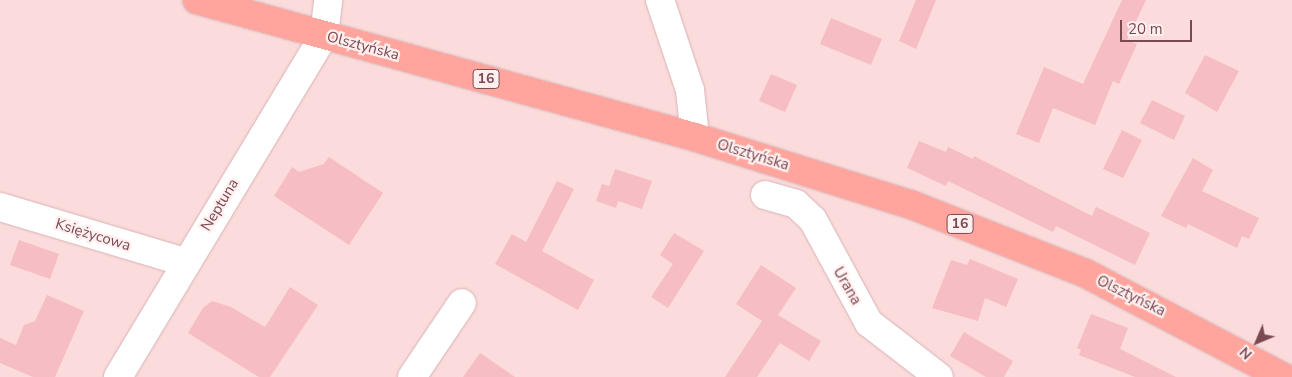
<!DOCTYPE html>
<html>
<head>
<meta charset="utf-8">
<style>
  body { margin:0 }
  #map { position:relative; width:1292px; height:377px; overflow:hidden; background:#fee9e7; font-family:"Nunito Sans",sans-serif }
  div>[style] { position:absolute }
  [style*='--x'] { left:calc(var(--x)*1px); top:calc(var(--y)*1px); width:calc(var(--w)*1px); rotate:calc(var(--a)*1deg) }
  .residential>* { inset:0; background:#fbdbdb }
  .building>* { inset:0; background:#f6bdc5 }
  .roads { filter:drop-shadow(0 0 1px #d8b3b7) drop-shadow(0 0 1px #d8b3b7) }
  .minor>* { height:28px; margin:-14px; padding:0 14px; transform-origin:14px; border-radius:14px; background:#fff }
  .major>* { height:28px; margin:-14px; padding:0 14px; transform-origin:14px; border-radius:14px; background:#ffa59d }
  span { translate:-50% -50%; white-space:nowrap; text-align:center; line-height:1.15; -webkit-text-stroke:4.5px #fff0ef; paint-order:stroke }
  .shield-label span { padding:1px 4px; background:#fff0ef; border:1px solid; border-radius:4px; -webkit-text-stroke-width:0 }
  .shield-label { font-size:14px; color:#7a4952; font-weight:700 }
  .street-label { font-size:15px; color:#7a4952 }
  .north { position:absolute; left:1232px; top:317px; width:50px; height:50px; -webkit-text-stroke:4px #fff0ef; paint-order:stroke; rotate:225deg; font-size:14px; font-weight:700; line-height:20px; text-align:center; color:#7a4952 }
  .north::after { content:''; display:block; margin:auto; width:18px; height:22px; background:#7a4952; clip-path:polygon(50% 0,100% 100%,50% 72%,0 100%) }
  .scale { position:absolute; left:1120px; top:20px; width:72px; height:22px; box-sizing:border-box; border:2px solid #7a4952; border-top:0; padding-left:6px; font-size:15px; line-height:18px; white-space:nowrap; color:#7a4952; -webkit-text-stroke:4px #fff0ef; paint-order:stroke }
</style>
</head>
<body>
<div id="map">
  <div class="residential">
    <i style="clip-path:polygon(0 0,1292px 0,1292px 377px,0 377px)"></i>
  </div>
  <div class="building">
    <i style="clip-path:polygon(916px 0,936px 0,916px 49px,899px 41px)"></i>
    <i style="clip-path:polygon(1122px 0,1146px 0,1127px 40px,1137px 44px,1119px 84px,1113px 81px,1095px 125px,1053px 108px,1039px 143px,1016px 134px,1044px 67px,1083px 84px)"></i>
    <i style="clip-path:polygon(831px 18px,882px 39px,871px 65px,820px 44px)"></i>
    <i style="clip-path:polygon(1205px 55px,1239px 71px,1217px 112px,1185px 93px)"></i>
    <i style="clip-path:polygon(771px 74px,797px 85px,785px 112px,759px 101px)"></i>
    <i style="clip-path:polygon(1152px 100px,1185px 116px,1174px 140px,1140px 123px)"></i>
    <i style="clip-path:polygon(1122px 130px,1142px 140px,1123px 178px,1103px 169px)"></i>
    <i style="clip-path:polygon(919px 141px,946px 152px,948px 147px,973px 159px,974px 156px,1092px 216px,1096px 207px,1150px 233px,1135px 265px,1056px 226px,1053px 232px,948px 181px,946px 186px,907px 168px)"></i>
    <i style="clip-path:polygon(329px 157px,383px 193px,349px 245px,274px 196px,292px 167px,299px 172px,324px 164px)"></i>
    <i style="clip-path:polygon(1193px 158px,1213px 170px,1202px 191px,1259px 218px,1249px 239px,1242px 236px,1237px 248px,1188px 224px,1186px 228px,1161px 216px)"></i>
    <i style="clip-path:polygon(615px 169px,652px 181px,642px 209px,618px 201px,616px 208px,596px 201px,602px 184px,609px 186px)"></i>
    <i style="clip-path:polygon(557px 181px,574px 189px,542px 251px,594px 280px,578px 310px,495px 264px,512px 234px,526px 242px)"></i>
    <i style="clip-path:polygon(674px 233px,704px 251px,668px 308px,651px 297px,673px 264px,660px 255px)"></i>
    <i style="clip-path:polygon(19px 240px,59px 254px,50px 279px,10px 265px)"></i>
    <i style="clip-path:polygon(970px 259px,1018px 279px,1006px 307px,985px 298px,978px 321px,932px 308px,951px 260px,967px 265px)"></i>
    <i style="clip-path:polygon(761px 265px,796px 288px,778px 315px,821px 341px,809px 361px,780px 343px,757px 377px,725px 377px,762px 321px,736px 304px)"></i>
    <i style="clip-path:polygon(290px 287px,318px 305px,270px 377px,259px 377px,188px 333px,203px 308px,212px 301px,231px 307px,265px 327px)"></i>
    <i style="clip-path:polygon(47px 295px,84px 311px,55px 377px,33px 377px,0 363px,0 338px,16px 345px,24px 325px,35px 321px)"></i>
    <i style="clip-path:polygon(1091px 314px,1128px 328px,1120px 349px,1176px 377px,1135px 377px,1079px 355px,1081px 350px,1077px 348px)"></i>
    <i style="clip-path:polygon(964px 332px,1013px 361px,1004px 377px,986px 377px,950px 356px)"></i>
    <i style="clip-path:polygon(480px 353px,515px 377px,463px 377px)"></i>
  </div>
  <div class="roads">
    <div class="minor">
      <i style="--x:660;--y:0;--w:95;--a:71.6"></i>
      <i style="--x:690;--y:90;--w:47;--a:83.9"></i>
      <i style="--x:765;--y:195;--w:32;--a:16"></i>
      <i style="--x:796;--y:204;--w:23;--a:43"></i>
      <i style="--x:813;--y:220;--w:117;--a:61.5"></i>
      <i style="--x:869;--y:323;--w:88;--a:37.6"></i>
      <i style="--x:0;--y:207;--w:193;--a:16.6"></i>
      <i style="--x:118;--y:377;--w:399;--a:-58.9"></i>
      <i style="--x:324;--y:35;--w:35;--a:-83"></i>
      <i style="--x:412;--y:377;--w:89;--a:-56"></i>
    </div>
    <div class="major">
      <i style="--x:197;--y:0;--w:517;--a:15.38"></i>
      <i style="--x:695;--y:137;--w:227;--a:17.4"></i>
      <i style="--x:912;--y:205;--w:186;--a:21.5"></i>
      <i style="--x:1085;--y:273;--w:224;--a:27.7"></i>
    </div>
  </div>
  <div class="shield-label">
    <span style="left:486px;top:79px">16</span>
    <span style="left:960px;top:224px">16</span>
  </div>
  <div class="street-label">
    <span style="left:363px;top:46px;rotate:15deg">Olsztyńska</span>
    <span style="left:753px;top:155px;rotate:17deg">Olsztyńska</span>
    <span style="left:220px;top:205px;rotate:-59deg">Neptuna</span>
    <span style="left:93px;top:235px;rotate:17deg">Księżycowa</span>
    <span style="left:847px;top:286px;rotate:60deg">Urana</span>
    <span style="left:1131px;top:296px;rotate:26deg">Olsztyńska</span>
  </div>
  <div class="north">N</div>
  <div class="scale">20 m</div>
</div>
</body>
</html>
